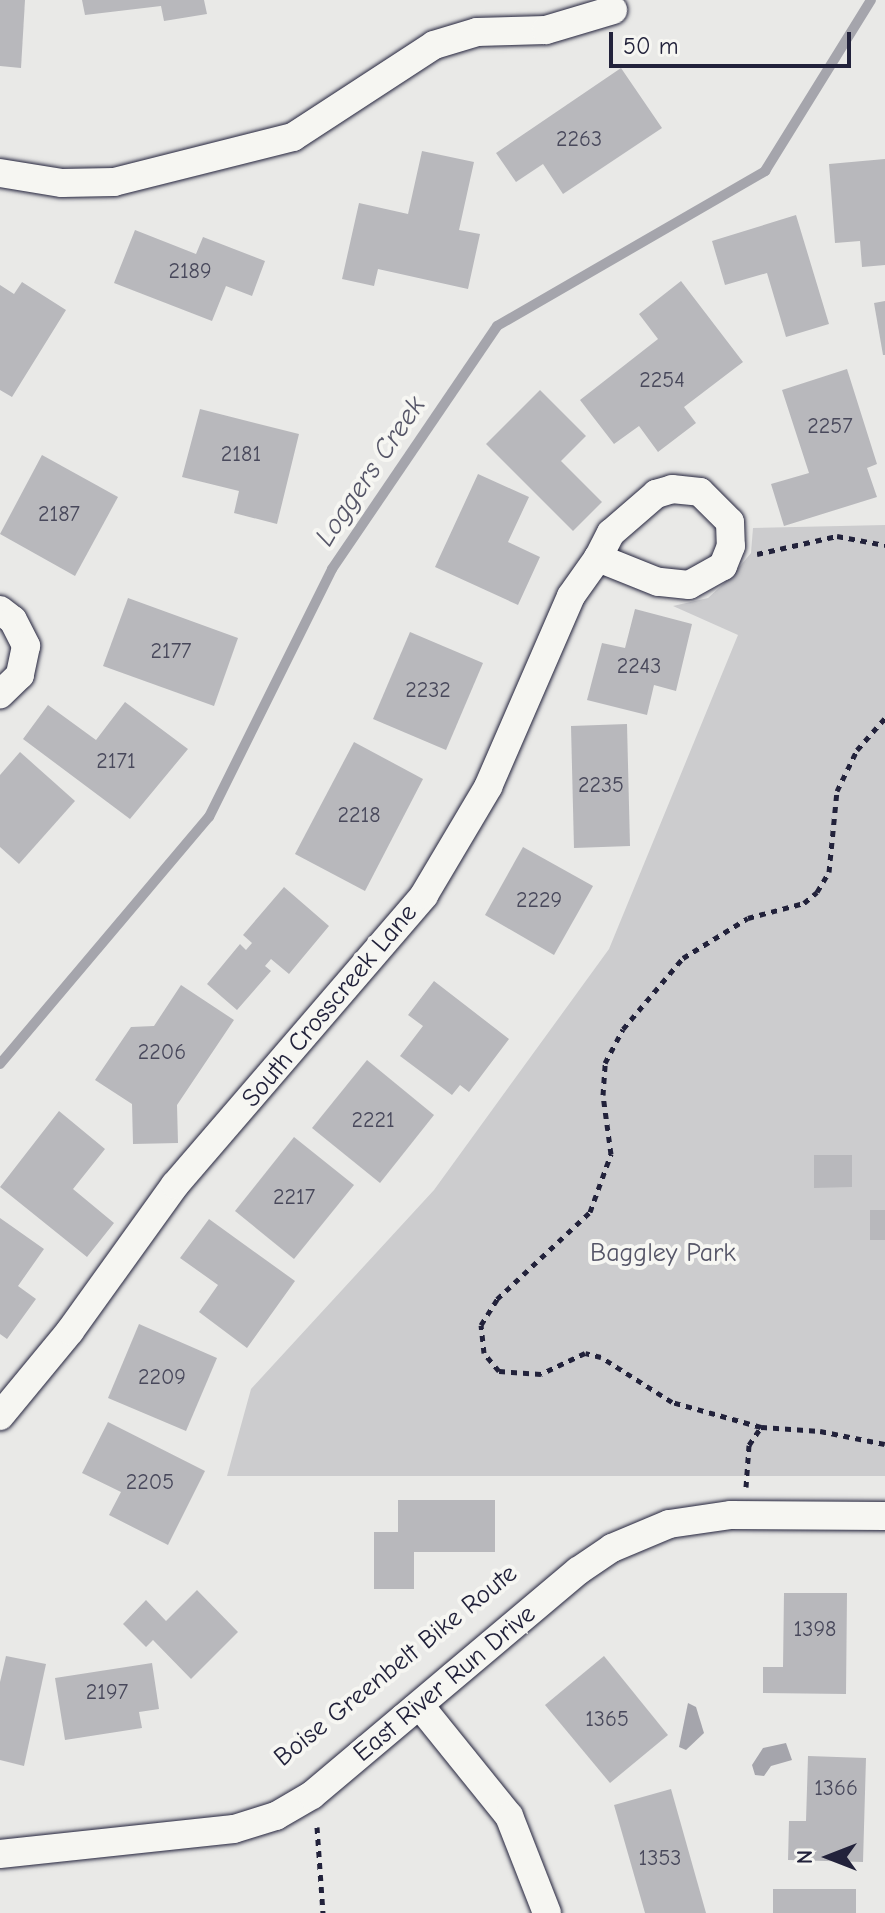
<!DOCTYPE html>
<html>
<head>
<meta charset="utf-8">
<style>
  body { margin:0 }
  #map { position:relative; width:885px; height:1913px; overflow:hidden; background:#e9e9e7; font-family:"Comic Neue",sans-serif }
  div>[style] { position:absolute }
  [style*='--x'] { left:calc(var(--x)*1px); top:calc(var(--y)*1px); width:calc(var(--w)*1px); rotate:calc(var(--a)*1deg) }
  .green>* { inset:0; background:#ccccce }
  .water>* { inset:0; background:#a5a5ac }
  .stream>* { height:10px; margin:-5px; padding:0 5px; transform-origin:5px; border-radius:5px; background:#a5a5ac }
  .building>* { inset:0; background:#b8b8bc }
  .path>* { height:5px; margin-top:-2.5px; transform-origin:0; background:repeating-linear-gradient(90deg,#22223b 0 6px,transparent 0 12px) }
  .roads { filter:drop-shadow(0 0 2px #22223b) drop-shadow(0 0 2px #22223b) }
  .street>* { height:28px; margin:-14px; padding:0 14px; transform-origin:14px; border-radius:14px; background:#f6f6f2 }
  span { translate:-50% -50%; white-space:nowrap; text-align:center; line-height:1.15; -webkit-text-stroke:8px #f6f6f2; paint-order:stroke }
  .number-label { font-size:22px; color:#48485b }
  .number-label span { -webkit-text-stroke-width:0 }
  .street-label { font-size:26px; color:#22223b }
  .park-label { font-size:26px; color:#555567 }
  .water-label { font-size:28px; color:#565668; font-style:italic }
  .north { position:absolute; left:789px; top:1817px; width:80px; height:80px; -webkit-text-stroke:6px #f6f6f2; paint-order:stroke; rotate:270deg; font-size:22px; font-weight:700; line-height:32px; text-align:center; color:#22223b }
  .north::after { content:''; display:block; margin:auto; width:28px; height:36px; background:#22223b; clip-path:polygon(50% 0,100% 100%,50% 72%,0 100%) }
  .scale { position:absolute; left:609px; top:32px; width:242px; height:36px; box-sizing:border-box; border:4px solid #22223b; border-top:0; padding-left:10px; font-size:24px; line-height:28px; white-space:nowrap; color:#22223b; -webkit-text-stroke:6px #f6f6f2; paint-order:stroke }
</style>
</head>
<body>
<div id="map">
  <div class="green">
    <i style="clip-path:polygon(885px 525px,885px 1476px,227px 1476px,251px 1389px,434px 1190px,609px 949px,738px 635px,673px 606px,708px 598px,732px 576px,751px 553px,753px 528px)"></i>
  </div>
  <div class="water">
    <i style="clip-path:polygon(688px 1703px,696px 1707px,704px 1733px,686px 1750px,679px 1747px)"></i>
    <i style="clip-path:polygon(786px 1743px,792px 1760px,771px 1766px,764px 1776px,755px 1775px,752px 1765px,763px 1748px)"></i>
  </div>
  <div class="stream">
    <i style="--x:0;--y:1064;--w:324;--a:-49.8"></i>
    <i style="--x:209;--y:817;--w:277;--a:-63.6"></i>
    <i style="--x:332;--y:569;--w:294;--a:-55.8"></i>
    <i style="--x:497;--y:326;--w:310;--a:-30"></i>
    <i style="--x:765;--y:171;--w:201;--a:-58.2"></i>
  </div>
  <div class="building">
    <i style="clip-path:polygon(0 0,25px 0,21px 68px,0 66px)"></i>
    <i style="clip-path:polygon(82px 0,204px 0,207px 14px,164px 21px,161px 6px,85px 15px)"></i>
    <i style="clip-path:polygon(621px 68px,662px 128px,563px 194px,543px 164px,516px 182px,496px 153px)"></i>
    <i style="clip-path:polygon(422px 151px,474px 162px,459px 230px,480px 234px,468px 289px,378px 269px,374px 286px,342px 279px,359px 203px,408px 214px)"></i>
    <i style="clip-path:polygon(885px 159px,885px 265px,862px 267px,860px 241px,835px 243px,829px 164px)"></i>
    <i style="clip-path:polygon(796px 215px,829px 324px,786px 337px,767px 273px,725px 285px,712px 241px)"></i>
    <i style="clip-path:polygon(135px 230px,196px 254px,203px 237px,265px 261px,252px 296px,226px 286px,212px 321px,114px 283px)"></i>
    <i style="clip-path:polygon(681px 281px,743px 362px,684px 407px,696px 423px,658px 452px,639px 426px,614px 444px,580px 400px,658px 339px,639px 314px)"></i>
    <i style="clip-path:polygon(22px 282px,66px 310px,12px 397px,0 390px,0 285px,14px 294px)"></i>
    <i style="clip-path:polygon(885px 301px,885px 355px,883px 355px,874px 303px)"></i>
    <i style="clip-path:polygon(847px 369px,877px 464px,867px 468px,877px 497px,784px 526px,771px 484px,809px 473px,782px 390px)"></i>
    <i style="clip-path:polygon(540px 390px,586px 436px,561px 461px,602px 502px,573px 531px,486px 444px)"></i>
    <i style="clip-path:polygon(200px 409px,299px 434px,277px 524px,234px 513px,239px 491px,182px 477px)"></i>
    <i style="clip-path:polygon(42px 455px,118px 497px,75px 576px,0 534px)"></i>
    <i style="clip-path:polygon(478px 474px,529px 497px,508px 542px,540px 557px,518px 605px,435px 567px)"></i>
    <i style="clip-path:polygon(128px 598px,238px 638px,214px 706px,103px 666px)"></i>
    <i style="clip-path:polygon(635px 609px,692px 624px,676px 691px,654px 685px,647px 715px,587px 700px,602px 643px,625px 648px)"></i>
    <i style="clip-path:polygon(410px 632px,483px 663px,446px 750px,373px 719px)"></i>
    <i style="clip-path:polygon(125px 702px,188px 749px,130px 819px,23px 739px,48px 705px,96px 740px)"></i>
    <i style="clip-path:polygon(627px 724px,630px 846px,574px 848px,571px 726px)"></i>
    <i style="clip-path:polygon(354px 742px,423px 779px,365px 891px,295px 854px)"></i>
    <i style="clip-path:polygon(20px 752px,75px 801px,19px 864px,0 847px,0 775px)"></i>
    <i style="clip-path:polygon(523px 847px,593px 886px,554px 955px,485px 915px)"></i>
    <i style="clip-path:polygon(284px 887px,329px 926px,289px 974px,271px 959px,265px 966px,271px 971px,237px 1010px,207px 984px,240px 944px,246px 950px,252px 943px,243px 935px)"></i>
    <i style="clip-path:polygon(434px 981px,509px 1039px,469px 1092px,460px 1085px,452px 1095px,400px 1056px,423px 1026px,408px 1015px)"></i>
    <i style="clip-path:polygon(181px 985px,234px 1020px,177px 1105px,178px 1143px,133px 1144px,132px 1104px,95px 1080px,131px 1027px,154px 1026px)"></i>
    <i style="clip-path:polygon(367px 1060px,434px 1115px,380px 1183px,312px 1128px)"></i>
    <i style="clip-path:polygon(59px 1111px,105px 1149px,73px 1189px,114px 1223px,87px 1257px,0 1187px)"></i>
    <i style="clip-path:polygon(294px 1137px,354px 1185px,294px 1259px,235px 1211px)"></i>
    <i style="clip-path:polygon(814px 1155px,852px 1155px,852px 1187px,814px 1188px)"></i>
    <i style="clip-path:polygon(870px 1210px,885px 1210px,885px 1240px,870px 1240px)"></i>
    <i style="clip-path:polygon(0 1218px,44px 1249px,18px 1286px,36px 1299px,7px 1339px,0 1334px)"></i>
    <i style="clip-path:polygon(209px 1219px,295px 1281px,247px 1348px,199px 1312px,218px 1285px,180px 1258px)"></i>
    <i style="clip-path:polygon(139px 1324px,217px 1358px,186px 1431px,108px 1398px)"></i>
    <i style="clip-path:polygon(108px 1422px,205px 1471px,168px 1545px,109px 1515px,121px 1492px,82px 1473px)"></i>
    <i style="clip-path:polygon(398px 1500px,495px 1500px,495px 1552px,414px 1552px,414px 1589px,374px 1589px,374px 1532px,398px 1532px)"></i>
    <i style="clip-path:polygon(197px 1590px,238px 1632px,191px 1679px,153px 1640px,146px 1647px,123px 1624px,146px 1600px,166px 1621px)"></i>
    <i style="clip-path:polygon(784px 1593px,847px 1593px,846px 1694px,763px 1693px,763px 1667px,783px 1667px)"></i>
    <i style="clip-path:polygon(6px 1656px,46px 1664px,24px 1766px,0 1760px,0 1682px)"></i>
    <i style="clip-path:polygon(604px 1656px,668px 1735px,610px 1783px,545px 1705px)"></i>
    <i style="clip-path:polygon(152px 1663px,159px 1709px,139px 1712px,142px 1728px,65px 1740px,55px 1678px)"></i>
    <i style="clip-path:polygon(808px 1756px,866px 1758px,863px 1862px,788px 1860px,789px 1821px,806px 1821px)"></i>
    <i style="clip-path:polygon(671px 1789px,706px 1913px,645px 1913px,614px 1805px)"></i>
    <i style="clip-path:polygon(773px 1889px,856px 1889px,856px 1913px,773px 1913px)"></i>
  </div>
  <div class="path">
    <i style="--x:757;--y:554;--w:82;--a:-12.7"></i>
    <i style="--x:837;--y:536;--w:49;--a:10.6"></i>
    <i style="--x:761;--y:1427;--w:92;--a:-164.3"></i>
    <i style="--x:672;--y:1402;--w:84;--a:-147.6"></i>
    <i style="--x:601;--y:1357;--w:16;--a:-166"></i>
    <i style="--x:585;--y:1353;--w:49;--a:154.5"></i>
    <i style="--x:541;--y:1374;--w:42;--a:-175.9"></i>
    <i style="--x:499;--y:1371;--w:23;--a:-130"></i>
    <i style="--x:484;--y:1353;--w:28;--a:-96"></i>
    <i style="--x:481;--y:1325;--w:31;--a:-58"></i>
    <i style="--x:497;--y:1299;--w:127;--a:-43.1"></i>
    <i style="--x:590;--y:1212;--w:62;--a:-70.1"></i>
    <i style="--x:611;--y:1154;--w:60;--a:-97.7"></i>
    <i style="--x:603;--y:1095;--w:32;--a:-86"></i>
    <i style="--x:605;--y:1063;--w:38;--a:-62"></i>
    <i style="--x:623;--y:1029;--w:93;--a:-49.8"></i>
    <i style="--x:683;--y:958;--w:76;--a:-31.6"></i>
    <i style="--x:748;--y:918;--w:58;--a:-15"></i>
    <i style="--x:804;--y:903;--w:17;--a:-40"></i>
    <i style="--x:817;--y:892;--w:23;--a:-59"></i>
    <i style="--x:829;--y:872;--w:81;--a:-84.4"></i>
    <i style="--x:837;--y:791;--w:46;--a:-64"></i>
    <i style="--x:857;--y:750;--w:43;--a:-48.8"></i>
    <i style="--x:746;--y:1487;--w:42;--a:-85.9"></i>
    <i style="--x:749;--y:1445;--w:22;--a:-56"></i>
    <i style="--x:761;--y:1427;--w:59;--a:3.9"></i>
    <i style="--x:820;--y:1431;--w:66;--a:11.3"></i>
    <i style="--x:317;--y:1827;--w:86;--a:86"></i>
  </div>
  <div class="roads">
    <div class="street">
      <i style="--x:0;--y:173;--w:63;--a:9.2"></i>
      <i style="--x:62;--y:183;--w:52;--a:-1.1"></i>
      <i style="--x:114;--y:182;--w:185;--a:-14.1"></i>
      <i style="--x:293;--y:137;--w:168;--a:-33.1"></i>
      <i style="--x:434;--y:45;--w:45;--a:-16.8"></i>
      <i style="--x:477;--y:32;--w:69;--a:-1.7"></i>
      <i style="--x:546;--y:30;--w:70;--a:-16.6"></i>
      <i style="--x:672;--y:489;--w:28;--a:6"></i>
      <i style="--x:700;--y:492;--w:42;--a:45"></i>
      <i style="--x:730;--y:522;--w:24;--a:88"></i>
      <i style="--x:731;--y:546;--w:22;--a:112"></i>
      <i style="--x:723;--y:566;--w:39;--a:151"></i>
      <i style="--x:689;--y:585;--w:31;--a:-174"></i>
      <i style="--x:658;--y:582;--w:65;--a:-158.2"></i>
      <i style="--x:598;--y:558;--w:28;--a:-63"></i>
      <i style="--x:611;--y:533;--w:60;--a:-40.9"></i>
      <i style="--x:656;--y:494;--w:17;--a:-17"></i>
      <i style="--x:0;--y:610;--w:16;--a:38"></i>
      <i style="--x:13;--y:620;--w:29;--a:63"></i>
      <i style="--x:26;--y:646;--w:30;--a:102"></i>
      <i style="--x:20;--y:675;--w:28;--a:136"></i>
      <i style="--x:0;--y:1416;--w:110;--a:-50.5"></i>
      <i style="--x:70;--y:1331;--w:180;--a:-54.3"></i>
      <i style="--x:175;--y:1185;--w:382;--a:-49.3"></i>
      <i style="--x:424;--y:895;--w:126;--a:-59.3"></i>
      <i style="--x:488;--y:787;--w:208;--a:-66.5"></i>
      <i style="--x:571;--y:596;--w:47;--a:-54.6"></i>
      <i style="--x:421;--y:1707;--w:140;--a:51.1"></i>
      <i style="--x:509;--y:1816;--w:104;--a:68.6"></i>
      <i style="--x:0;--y:1854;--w:235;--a:-6.1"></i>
      <i style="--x:234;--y:1829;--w:44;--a:-17.2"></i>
      <i style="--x:276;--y:1816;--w:42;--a:-30.3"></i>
      <i style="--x:312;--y:1795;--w:348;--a:-40.1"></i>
      <i style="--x:578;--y:1571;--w:41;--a:-34.1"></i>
      <i style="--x:612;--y:1548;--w:62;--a:-22.8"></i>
      <i style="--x:669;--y:1524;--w:63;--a:-8.3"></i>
      <i style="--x:731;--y:1515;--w:154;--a:0.4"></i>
    </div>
  </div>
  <div class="number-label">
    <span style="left:579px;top:140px">2263</span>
    <span style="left:190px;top:272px">2189</span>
    <span style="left:662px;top:381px">2254</span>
    <span style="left:830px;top:427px">2257</span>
    <span style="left:241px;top:455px">2181</span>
    <span style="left:59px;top:515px">2187</span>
    <span style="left:171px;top:652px">2177</span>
    <span style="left:639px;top:667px">2243</span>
    <span style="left:428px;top:691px">2232</span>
    <span style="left:116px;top:762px">2171</span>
    <span style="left:601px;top:786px">2235</span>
    <span style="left:359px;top:816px">2218</span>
    <span style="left:539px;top:901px">2229</span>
    <span style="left:162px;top:1053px">2206</span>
    <span style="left:373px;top:1121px">2221</span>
    <span style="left:294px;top:1198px">2217</span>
    <span style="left:162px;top:1378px">2209</span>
    <span style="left:150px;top:1483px">2205</span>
    <span style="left:815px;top:1630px">1398</span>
    <span style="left:107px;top:1693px">2197</span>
    <span style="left:607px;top:1720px">1365</span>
    <span style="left:836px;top:1789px">1366</span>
    <span style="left:660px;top:1859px">1353</span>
  </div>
  <div class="street-label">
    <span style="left:330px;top:1006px;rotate:-50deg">South Crosscreek Lane</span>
    <span style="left:396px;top:1666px;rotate:-39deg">Boise Greenbelt Bike Route</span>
    <span style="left:445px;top:1684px;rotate:-40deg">East River Run Drive</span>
  </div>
  <div class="park-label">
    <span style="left:663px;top:1254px">Baggley Park</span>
  </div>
  <div class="water-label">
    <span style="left:370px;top:471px;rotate:-56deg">Loggers Creek</span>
  </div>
  <div class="north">N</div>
  <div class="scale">50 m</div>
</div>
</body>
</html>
